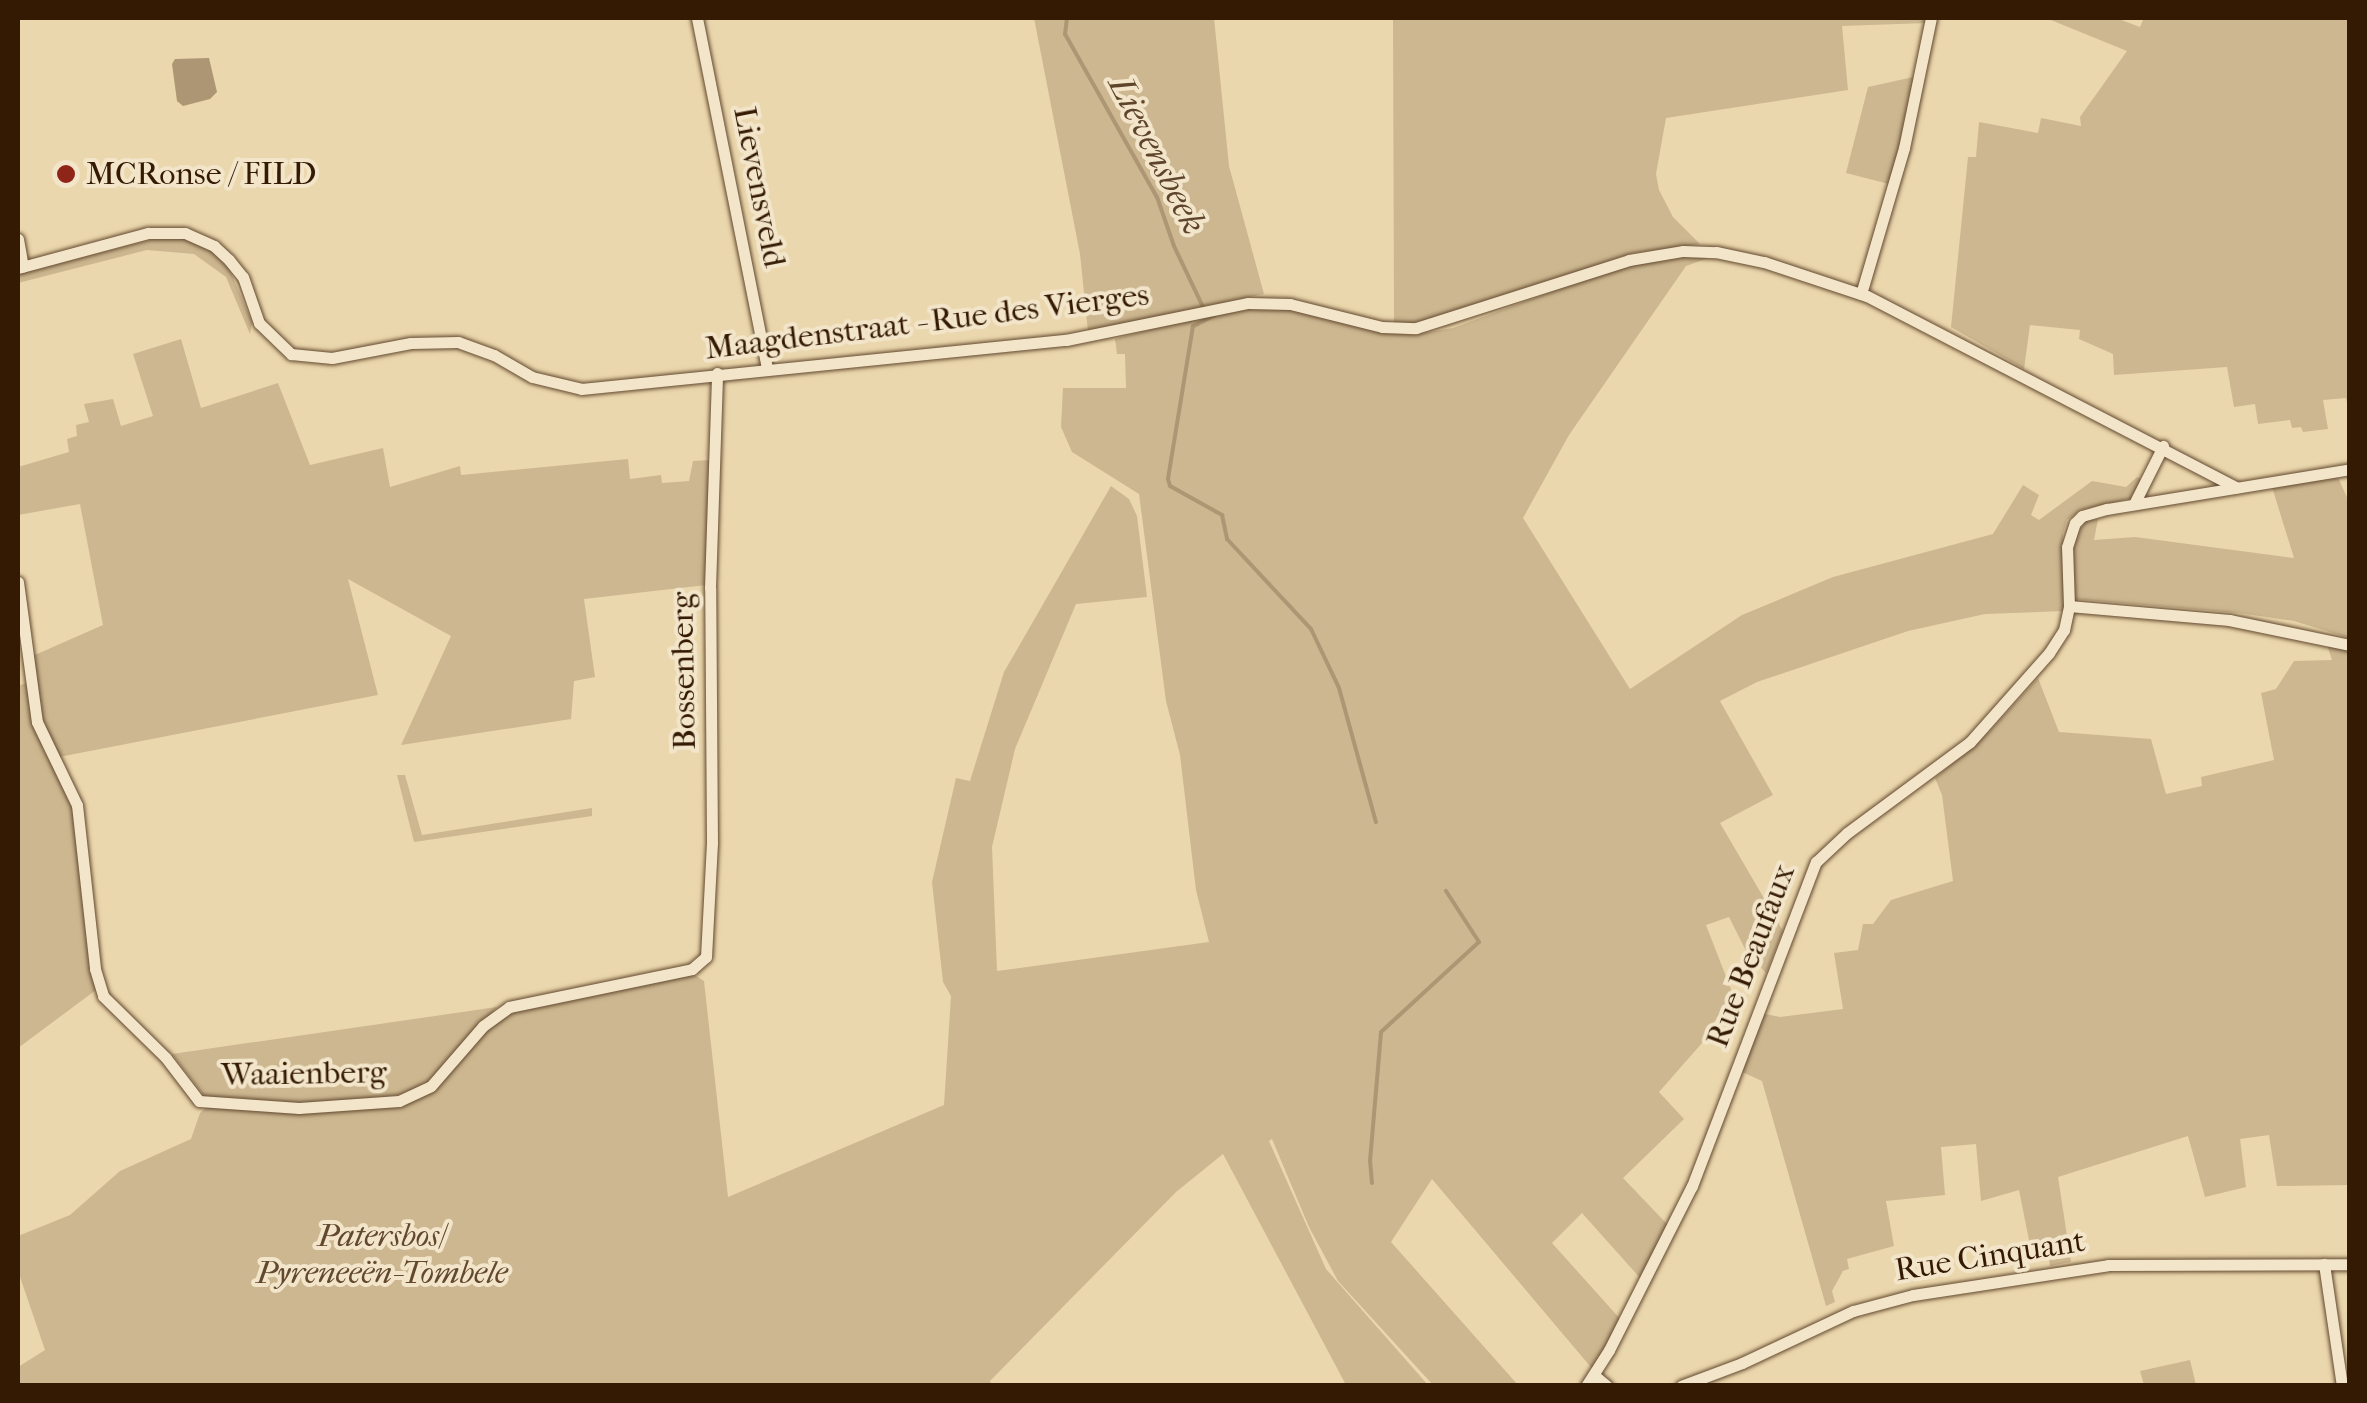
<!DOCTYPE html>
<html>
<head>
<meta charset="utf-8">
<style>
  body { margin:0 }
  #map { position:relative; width:2367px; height:1403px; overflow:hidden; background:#ebd7ad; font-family:"IM FELL French Canon",serif }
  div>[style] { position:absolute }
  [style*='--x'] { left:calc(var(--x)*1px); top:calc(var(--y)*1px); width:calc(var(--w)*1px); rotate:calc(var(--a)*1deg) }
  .green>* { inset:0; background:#ccb790 }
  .water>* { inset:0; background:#ad9673 }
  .stream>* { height:4px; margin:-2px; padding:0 2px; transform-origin:2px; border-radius:2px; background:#ad9673 }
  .roads { filter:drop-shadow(0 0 2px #62482e) drop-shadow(0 0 2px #62482e) }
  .street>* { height:11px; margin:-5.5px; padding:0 5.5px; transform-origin:5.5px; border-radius:5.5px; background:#f2e5ca }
  .dots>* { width:28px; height:28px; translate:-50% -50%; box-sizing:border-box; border:5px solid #f2e5ca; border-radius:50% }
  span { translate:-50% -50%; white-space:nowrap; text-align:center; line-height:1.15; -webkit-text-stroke:8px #f2e5ca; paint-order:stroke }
  .poi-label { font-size:32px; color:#341903 }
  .left { translate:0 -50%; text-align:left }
  .street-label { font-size:32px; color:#341903 }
  .park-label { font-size:32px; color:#62482d; font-style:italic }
  .water-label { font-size:35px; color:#5e452a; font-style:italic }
  .frame { position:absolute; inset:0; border:20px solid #341903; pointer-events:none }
</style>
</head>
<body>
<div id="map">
  <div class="green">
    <i style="clip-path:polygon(1034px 18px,1214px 18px,1229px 166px,1264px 294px,1088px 331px,1080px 254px)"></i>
    <i style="clip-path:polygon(1393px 18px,1927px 18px,1926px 23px,1842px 26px,1848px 90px,1666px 118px,1656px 174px,1659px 190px,1673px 217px,1700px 244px,1633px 253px,1432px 320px,1411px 323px,1394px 322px)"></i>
    <i style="clip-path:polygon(2046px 18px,2116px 18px,2140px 27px,2144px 18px,2349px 18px,2349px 412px,2346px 398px,2323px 400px,2328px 429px,2303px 432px,2301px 427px,2292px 428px,2290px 420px,2258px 424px,2255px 404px,2234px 407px,2227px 367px,2114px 375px,2113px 354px,2079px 339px,2080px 330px,2030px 325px,2024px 369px,1951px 327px,1968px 157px,1976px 157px,1979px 122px,2038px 133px,2041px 118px,2081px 126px,2080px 117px,2127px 51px)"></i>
    <i style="clip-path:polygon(1918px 76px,1889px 184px,1846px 173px,1868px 87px)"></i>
    <i style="clip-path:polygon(181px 237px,219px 254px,227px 264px,252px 322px,250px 334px,226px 277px,194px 254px,147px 250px,18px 283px,18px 274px,154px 239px)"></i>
    <i style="clip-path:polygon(1693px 254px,1708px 258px,1686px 266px,1569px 435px,1523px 518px,1630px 689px,1742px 615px,1833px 577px,1993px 534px,2023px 485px,2039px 495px,2031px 515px,2039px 520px,2092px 481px,2126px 487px,2137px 477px,2142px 480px,2131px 498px,2080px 510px,2067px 520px,2063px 533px,2064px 611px,1985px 614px,1908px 631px,1757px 682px,1720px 701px,1773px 795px,1720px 823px,1783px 931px,1766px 973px,1747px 953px,1729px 917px,1706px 925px,1732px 992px,1702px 1043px,1659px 1092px,1684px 1119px,1623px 1178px,1668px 1225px,1641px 1279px,1582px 1213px,1552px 1243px,1622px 1321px,1595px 1372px,1432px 1179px,1391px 1242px,1518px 1385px,1433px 1385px,1338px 1281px,1309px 1227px,1272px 1139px,1269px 1141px,1326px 1269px,1428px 1385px,1346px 1385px,1223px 1154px,1176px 1192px,990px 1381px,992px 1385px,18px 1386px,18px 1367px,45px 1350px,18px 1271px,18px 1236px,70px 1215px,120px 1171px,191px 1139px,200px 1113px,207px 1107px,343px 1111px,419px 1099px,490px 1024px,511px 1011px,693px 974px,704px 981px,728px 1197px,944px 1105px,951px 996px,943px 982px,932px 882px,956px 778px,970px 781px,1004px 672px,1111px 486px,1129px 499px,1137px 516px,1147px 597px,1076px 604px,1015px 749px,992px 847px,997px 971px,1209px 942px,1196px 890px,1180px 755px,1166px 701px,1139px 494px,1072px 452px,1061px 427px,1063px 388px,1126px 388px,1125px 354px,1117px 354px,1115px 339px,1223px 310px,1281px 307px,1410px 335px,1453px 328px,1628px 264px)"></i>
    <i style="clip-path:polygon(181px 339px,201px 408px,278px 383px,310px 465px,383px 448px,390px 487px,460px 466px,461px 475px,628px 459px,630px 479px,661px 475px,662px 483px,689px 481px,693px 461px,710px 460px,706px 585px,584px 599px,595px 677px,574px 681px,571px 719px,401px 745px,451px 636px,348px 579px,378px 695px,59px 757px,43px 719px,28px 658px,103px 625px,80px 504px,18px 515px,18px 467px,69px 452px,67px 439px,77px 436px,76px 425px,89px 422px,84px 404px,113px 399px,121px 426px,153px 416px,133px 354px)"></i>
    <i style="clip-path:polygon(2337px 475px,2349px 502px,2349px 638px,2294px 621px,2239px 613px,2074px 599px,2073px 540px,2086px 521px,2098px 519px,2094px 540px,2135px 537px,2294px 558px,2272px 487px)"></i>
    <i style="clip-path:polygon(2326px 642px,2349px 649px,2349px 1185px,2277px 1186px,2269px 1135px,2240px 1139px,2246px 1187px,2205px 1197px,2188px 1136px,2058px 1177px,2071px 1262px,2050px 1266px,2047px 1244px,2030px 1245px,2019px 1190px,1981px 1201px,1976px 1144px,1941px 1147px,1945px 1195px,1886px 1201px,1894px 1246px,1847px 1259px,1849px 1269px,1843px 1271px,1832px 1291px,1835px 1302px,1826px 1306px,1762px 1081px,1740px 1071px,1761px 1013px,1780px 1017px,1843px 1009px,1834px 953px,1858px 950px,1863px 924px,1873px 924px,1891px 900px,1953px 881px,1942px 795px,1935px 778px,1987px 734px,2038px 678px,2059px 732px,2151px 739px,2166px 794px,2202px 786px,2201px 777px,2274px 760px,2261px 693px,2276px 689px,2294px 661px,2332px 660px)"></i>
    <i style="clip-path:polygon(26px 683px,43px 749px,71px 799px,96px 990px,18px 1048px,18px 686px)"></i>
    <i style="clip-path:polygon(397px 775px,405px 775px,422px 835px,592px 808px,592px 816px,414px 842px)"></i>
    <i style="clip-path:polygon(497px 1007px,430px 1081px,404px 1094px,378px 1098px,301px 1103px,206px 1098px,172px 1054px)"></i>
    <i style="clip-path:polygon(2190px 1360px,2196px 1385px,2144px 1385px,2140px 1371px)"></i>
  </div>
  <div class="water">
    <i style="clip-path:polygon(209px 58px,217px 92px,210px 99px,183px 106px,177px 101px,172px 64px,175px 59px)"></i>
  </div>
  <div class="stream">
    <i style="--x:1067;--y:18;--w:16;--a:97"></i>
    <i style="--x:1065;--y:34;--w:187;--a:60.6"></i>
    <i style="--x:1157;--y:197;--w:52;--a:70.9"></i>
    <i style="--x:1174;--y:246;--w:68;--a:64.6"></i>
    <i style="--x:1215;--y:315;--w:25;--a:153"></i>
    <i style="--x:1193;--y:326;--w:155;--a:99.3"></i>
    <i style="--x:1168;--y:479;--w:7;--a:74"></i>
    <i style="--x:1170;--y:486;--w:60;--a:29.1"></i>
    <i style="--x:1222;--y:515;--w:25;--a:78"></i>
    <i style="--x:1227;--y:539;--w:123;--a:47"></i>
    <i style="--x:1311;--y:629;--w:65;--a:64.6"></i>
    <i style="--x:1339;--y:688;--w:139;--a:74.6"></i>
    <i style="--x:1372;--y:1183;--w:22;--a:-95"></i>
    <i style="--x:1370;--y:1161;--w:129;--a:-85.1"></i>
    <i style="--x:1381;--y:1032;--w:133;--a:-42.6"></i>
    <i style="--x:1479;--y:942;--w:61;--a:-122.9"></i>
  </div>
  <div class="roads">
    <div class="street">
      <i style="--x:697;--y:18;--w:356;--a:78.7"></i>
      <i style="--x:18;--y:239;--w:28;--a:80"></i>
      <i style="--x:18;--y:268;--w:135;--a:-15.1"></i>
      <i style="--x:148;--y:233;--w:37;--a:0"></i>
      <i style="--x:185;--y:233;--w:32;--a:24"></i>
      <i style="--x:214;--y:246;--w:21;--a:43"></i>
      <i style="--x:229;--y:260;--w:22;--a:51"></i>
      <i style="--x:243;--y:277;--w:49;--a:70.8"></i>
      <i style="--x:259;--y:323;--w:45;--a:44.1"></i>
      <i style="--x:291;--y:354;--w:41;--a:5.6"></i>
      <i style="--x:332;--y:358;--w:80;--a:-10.8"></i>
      <i style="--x:411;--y:343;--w:47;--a:-1.2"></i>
      <i style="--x:458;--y:342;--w:38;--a:20"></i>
      <i style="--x:494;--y:355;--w:44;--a:30.1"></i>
      <i style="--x:532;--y:377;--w:51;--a:13.5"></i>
      <i style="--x:582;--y:389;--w:486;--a:-5.8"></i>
      <i style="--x:1066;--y:340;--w:186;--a:-11.5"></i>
      <i style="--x:1248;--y:303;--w:42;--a:1.4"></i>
      <i style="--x:1290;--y:304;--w:95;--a:14"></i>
      <i style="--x:1382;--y:327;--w:34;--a:2"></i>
      <i style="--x:1416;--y:328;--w:224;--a:-17.7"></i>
      <i style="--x:1629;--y:260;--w:55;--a:-9.5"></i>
      <i style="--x:1683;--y:251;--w:33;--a:2"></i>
      <i style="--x:1716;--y:252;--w:49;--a:11.8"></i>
      <i style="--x:1764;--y:262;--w:108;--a:18.3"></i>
      <i style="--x:1867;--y:296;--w:416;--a:27.4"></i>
      <i style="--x:1861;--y:294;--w:152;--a:-73.6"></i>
      <i style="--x:1904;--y:148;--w:133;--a:-78.3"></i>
      <i style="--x:2134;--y:504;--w:65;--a:-63.4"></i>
      <i style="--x:18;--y:582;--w:141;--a:82.3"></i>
      <i style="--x:37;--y:722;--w:92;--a:64.3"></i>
      <i style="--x:77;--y:805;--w:165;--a:83.7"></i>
      <i style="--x:95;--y:969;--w:28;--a:73"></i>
      <i style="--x:103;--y:996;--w:88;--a:44.5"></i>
      <i style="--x:166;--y:1058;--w:54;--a:52.5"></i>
      <i style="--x:199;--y:1101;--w:100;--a:4"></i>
      <i style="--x:299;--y:1108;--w:100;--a:-4"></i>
      <i style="--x:399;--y:1101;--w:35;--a:-25"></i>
      <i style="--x:431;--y:1086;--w:79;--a:-49.1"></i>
      <i style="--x:483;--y:1026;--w:32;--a:-36"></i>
      <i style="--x:509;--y:1007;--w:187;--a:-11.7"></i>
      <i style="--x:692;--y:969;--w:18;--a:-41"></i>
      <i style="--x:706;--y:957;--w:114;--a:-87"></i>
      <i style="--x:712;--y:843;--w:255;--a:-90.4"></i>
      <i style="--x:710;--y:588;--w:215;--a:-88.1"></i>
      <i style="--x:2069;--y:606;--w:161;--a:5"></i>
      <i style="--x:2229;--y:620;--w:124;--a:11.7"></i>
      <i style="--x:2324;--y:1264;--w:123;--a:81.6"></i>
      <i style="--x:1595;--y:1376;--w:16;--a:40"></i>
      <i style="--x:1586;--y:1386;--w:43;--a:-57.4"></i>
      <i style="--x:1609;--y:1350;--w:184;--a:-63.2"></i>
      <i style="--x:1692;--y:1186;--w:347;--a:-69.1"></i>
      <i style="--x:1816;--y:862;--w:42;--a:-43.1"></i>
      <i style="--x:1847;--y:833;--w:153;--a:-36.5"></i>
      <i style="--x:1970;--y:742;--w:119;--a:-48.4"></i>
      <i style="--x:2049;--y:653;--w:27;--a:-57"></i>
      <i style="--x:2064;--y:630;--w:25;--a:-78"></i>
      <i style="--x:2069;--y:606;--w:59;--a:-91.9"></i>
      <i style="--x:2067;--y:547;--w:25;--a:-72"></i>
      <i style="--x:2075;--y:523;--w:10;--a:-45"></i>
      <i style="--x:2082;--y:516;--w:26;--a:-16"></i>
      <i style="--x:2107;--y:509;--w:246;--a:-9.3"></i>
      <i style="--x:1681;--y:1386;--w:65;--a:-20.7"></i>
      <i style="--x:1742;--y:1363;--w:123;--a:-25.1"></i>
      <i style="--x:1853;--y:1311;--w:62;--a:-14.9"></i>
      <i style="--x:1913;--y:1295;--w:197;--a:-8.7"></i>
      <i style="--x:2108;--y:1265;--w:242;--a:-0.2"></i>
    </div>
  </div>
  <div class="dots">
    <i style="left:66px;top:174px;background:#8f2418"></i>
  </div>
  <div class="poi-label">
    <span class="left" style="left:86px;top:174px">MCRonse / FILD</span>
  </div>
  <div class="street-label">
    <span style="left:759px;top:187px;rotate:79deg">Lievensveld</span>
    <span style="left:927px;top:322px;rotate:-7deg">Maagdenstraat - Rue des Vierges</span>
    <span style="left:684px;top:671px;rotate:-91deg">Bossenberg</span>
    <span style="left:1751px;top:956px;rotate:-69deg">Rue Beaufaux</span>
    <span style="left:304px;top:1074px;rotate:-1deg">Waaienberg</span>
    <span style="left:1990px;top:1256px;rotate:-9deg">Rue Cinquant</span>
  </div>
  <div class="park-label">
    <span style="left:382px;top:1255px">Patersbos/<br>Pyreneeën-Tombele</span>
  </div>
  <div class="water-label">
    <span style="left:1157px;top:155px;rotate:63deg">Lievensbeek</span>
  </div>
  <div class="frame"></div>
</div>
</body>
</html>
